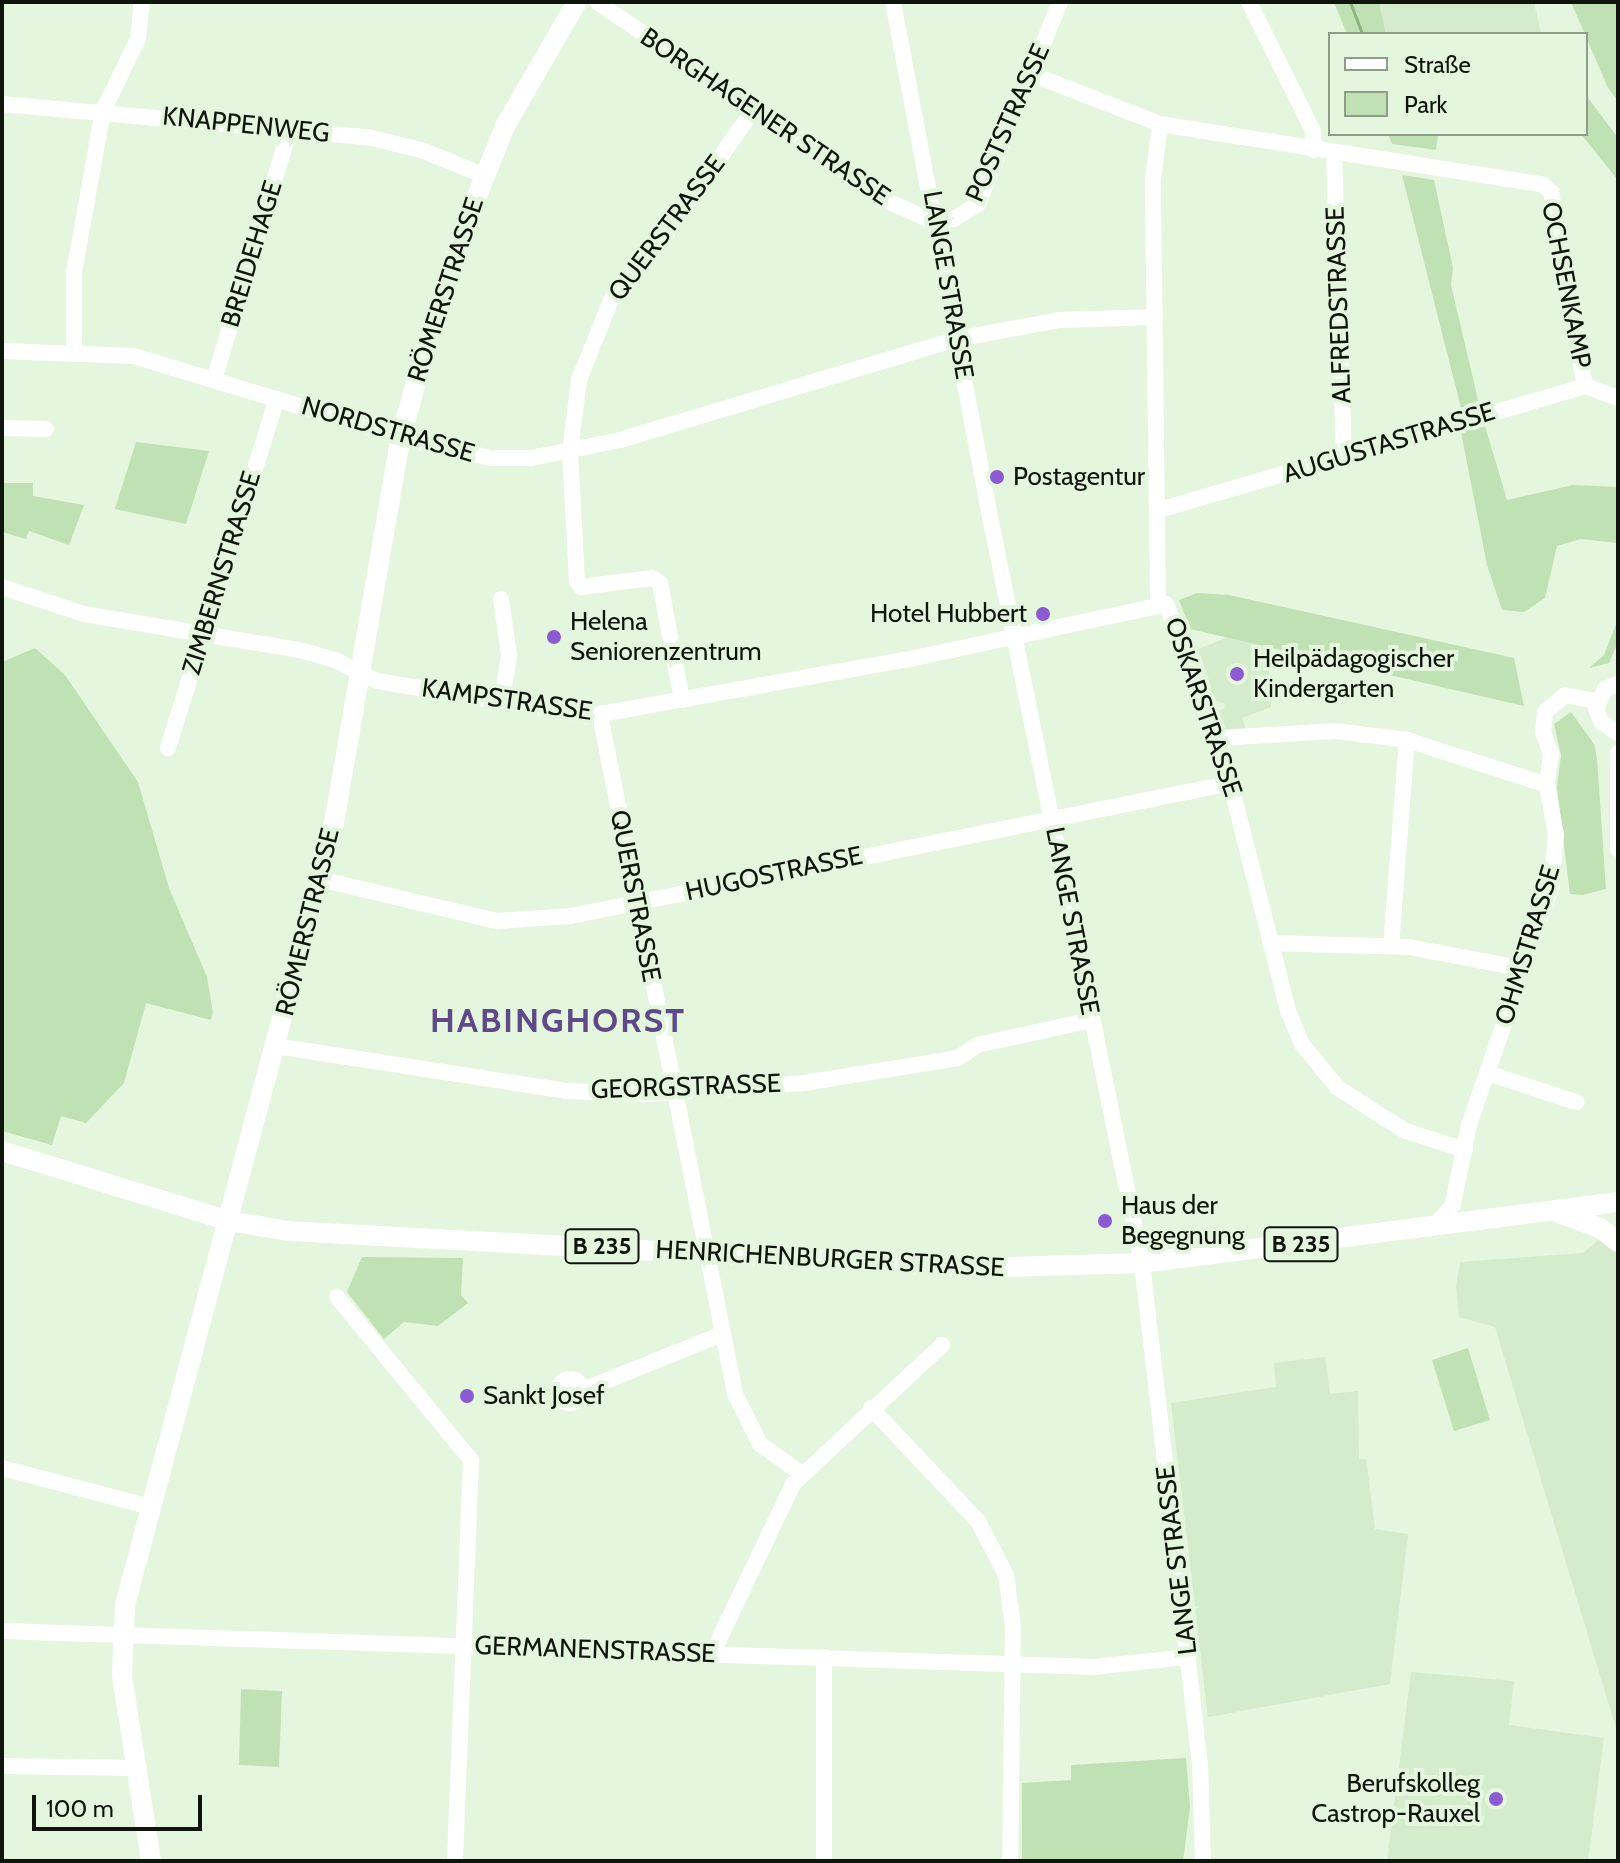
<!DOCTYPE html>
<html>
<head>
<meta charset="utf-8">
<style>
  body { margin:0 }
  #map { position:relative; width:1620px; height:1863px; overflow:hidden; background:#e4f6dd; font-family:Cabin,sans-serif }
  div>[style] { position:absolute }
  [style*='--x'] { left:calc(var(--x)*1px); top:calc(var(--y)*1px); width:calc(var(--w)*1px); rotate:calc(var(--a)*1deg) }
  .built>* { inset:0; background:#d4ebcc }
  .green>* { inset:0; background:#bfe1b3 }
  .stream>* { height:3px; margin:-1.5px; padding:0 1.5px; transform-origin:1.5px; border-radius:1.5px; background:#8bb67b }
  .minor>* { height:16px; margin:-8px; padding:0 8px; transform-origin:8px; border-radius:8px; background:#fff }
  .minor>.ring { margin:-8px; padding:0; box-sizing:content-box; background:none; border:16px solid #fff; border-radius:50% }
  .major>* { height:20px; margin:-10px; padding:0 10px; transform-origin:10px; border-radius:10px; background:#fff }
  .dots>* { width:22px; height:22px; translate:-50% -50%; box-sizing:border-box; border:4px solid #e4f6dd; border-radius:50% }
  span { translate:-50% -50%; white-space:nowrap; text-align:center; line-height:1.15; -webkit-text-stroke:8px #e4f6dd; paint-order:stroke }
  .shield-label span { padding:2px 6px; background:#e4f6dd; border:2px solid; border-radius:6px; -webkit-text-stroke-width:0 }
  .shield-label { font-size:24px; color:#0f150c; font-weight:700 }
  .street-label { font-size:26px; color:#0f150c }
  .poi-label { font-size:26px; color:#0f150c }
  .left { translate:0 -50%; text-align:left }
  .right { translate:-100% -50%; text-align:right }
  .district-label { font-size:34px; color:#604987; font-weight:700; letter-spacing:2px }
  .frame { position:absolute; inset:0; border:4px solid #0f150c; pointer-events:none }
  .legend { position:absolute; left:1328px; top:32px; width:260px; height:104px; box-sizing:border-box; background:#e4f6dd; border:2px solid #8f9c89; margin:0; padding:10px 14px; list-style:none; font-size:24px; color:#0f150c }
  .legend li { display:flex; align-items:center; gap:16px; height:40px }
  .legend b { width:40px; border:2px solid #8f9c89 }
  .scale { position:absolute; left:32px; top:1795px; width:170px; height:36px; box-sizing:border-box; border:4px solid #0f150c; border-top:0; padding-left:10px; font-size:24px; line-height:28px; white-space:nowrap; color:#0f150c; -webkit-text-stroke:6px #e4f6dd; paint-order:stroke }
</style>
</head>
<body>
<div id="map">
  <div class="built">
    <i style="clip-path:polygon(1379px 2px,1534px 2px,1541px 34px,1386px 34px)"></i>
    <i style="clip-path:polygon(1226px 638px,1268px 647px,1271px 707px,1242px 718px,1246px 729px,1226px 732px,1218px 711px,1225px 708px,1224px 703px,1215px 701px,1196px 650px)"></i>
    <i style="clip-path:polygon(1602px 1237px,1618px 1242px,1618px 1735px,1495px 1327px,1459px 1317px,1456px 1286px,1460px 1262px,1583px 1253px)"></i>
    <i style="clip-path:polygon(1325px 1357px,1330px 1394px,1358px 1391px,1359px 1459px,1366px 1459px,1375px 1529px,1408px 1534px,1390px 1684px,1208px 1717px,1171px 1403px,1276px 1387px,1274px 1363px)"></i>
    <i style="clip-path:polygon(1411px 1672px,1514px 1681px,1509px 1725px,1604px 1738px,1588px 1861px,1387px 1861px)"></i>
  </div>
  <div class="green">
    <i style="clip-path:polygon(1334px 2px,1379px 2px,1386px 34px,1347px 34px)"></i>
    <i style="clip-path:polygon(1571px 2px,1618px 2px,1618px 101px,1608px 88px)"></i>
    <i style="clip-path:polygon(1586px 95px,1618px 138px,1618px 180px,1581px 134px,1586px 134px)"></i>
    <i style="clip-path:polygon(1388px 134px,1438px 134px,1436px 150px,1392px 144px)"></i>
    <i style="clip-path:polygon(1402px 175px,1434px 180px,1453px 268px,1451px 285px,1479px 404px,1461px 408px)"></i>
    <i style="clip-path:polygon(1485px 426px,1507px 500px,1573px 485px,1618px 487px,1618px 543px,1580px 539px,1557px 546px,1545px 598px,1524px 612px,1502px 610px,1487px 565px,1461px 432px)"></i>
    <i style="clip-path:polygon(136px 442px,209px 451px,186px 524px,115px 509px)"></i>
    <i style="clip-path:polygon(2px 483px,33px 483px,33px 496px,84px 505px,69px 545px,29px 531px,26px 539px,2px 532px)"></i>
    <i style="clip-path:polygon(1197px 593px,1229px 595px,1514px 658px,1524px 706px,1190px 629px,1179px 600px)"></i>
    <i style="clip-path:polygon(1618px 619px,1618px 642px,1609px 663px,1589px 668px,1604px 655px)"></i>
    <i style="clip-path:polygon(35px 648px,65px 675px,138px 782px,169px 888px,207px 977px,213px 1013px,211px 1020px,146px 1003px,124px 1083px,86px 1123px,61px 1116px,52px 1145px,2px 1131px,2px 662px)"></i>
    <i style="clip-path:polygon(1571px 712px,1594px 744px,1597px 759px,1606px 889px,1583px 895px,1570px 894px,1557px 787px,1561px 755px,1554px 724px)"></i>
    <i style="clip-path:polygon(362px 1257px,463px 1258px,461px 1295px,468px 1303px,438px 1326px,404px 1322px,384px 1339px,347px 1292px)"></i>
    <i style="clip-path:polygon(1468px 1348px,1490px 1420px,1454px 1431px,1432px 1360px)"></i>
    <i style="clip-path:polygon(241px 1689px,282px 1691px,279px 1767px,239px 1765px)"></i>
    <i style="clip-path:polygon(1186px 1758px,1190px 1807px,1183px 1861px,1022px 1861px,1022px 1783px,1071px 1780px,1071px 1765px)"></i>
  </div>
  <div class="stream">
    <i style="--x:1350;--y:2;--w:34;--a:69"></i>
  </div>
  <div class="minor">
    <i style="--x:597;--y:2;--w:357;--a:34.3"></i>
    <i style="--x:892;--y:203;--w:48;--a:24.4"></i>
    <i style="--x:936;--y:223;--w:18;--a:-13"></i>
    <i style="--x:954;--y:219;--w:28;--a:-32"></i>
    <i style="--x:978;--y:204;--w:218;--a:-67.9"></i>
    <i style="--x:893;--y:2;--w:524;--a:79.33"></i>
    <i style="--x:990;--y:517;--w:761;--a:78.48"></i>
    <i style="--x:1142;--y:1263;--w:505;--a:83.41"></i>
    <i style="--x:1200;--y:1765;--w:96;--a:88.2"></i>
    <i style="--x:1249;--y:2;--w:144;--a:63.6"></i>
    <i style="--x:1313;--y:131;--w:19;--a:87"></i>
    <i style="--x:1031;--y:74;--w:138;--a:21.2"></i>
    <i style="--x:1160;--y:124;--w:388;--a:9"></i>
    <i style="--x:1543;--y:185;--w:11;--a:41"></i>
    <i style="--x:1551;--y:192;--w:197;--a:80.1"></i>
    <i style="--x:2;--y:104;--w:367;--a:5.2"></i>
    <i style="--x:368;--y:137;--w:58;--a:14"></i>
    <i style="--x:424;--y:151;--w:64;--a:22.1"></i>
    <i style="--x:1334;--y:154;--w:303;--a:88.1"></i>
    <i style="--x:2;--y:351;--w:132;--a:2.2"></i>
    <i style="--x:134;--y:356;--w:300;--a:16.9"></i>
    <i style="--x:421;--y:443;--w:72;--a:12.1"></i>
    <i style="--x:491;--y:458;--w:40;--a:0"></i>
    <i style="--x:531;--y:458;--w:91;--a:-11.4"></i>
    <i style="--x:620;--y:440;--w:352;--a:-16.7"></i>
    <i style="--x:957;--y:339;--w:105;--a:-10.5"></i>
    <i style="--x:1060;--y:320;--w:95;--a:-1.8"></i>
    <i style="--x:74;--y:352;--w:80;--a:-90"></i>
    <i style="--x:74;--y:272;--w:164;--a:-79.8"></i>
    <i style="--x:103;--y:111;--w:80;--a:-64.1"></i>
    <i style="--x:138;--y:39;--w:37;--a:-84"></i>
    <i style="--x:214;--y:380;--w:262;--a:-73.2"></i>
    <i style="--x:2;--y:428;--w:44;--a:1.3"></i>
    <i style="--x:1159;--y:510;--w:444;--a:-16.2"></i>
    <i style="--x:1585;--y:386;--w:35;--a:20"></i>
    <i style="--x:2;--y:587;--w:86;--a:18.2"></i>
    <i style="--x:84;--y:614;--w:219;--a:9.5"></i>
    <i style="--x:300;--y:650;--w:36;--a:16"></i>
    <i style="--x:335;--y:660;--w:47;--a:26.6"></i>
    <i style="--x:377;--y:681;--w:215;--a:9.4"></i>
    <i style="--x:589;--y:716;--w:326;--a:-10.1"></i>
    <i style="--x:910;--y:659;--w:262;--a:-12.1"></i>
    <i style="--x:1166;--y:604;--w:144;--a:68.4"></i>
    <i style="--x:1219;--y:738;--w:282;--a:75.8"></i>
    <i style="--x:1288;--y:1011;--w:36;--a:67"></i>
    <i style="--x:1302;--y:1044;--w:55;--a:50.9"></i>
    <i style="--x:1337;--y:1087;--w:42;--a:33.3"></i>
    <i style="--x:1372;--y:1110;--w:40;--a:32"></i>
    <i style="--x:1406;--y:1131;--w:62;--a:17.9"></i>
    <i style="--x:501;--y:599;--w:57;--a:81.9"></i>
    <i style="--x:509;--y:655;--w:47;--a:98.7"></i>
    <i style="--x:1158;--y:604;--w:424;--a:-90.7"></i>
    <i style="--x:1153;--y:180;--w:56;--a:-82.9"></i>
    <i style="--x:1618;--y:684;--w:14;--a:159"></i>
    <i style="--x:1605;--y:689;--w:21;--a:115"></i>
    <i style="--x:1596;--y:708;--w:15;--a:70"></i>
    <i style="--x:1601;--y:722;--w:20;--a:33"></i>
    <i style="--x:682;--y:700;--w:119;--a:-100.6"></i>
    <i style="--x:660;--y:583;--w:9;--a:-148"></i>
    <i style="--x:652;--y:578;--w:72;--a:172.8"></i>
    <i style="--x:581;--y:587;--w:7;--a:-124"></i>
    <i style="--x:577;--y:581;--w:128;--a:-93.1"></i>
    <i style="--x:570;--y:453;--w:74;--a:-83"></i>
    <i style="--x:579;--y:380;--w:86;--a:-68.2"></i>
    <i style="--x:611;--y:300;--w:87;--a:-50.1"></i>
    <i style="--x:667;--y:233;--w:150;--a:-55"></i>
    <i style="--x:600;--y:715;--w:692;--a:78.75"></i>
    <i style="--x:735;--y:1394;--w:56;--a:63.4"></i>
    <i style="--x:760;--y:1444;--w:52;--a:35.5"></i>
    <i style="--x:1219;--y:738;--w:117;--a:-3.4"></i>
    <i style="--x:1336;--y:731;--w:72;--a:7.2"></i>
    <i style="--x:1407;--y:740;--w:147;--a:17.8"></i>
    <i style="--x:168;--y:748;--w:366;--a:-72.7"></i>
    <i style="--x:1618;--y:753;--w:96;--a:90"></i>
    <i style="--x:319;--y:879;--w:183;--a:13.3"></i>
    <i style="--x:497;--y:921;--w:74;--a:-3.9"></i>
    <i style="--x:571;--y:916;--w:674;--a:-11.38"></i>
    <i style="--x:1270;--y:943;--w:139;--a:1.6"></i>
    <i style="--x:1409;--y:947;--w:117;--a:10.8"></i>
    <i style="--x:1391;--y:946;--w:207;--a:-85.6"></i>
    <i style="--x:276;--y:1046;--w:293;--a:8.8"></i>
    <i style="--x:566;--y:1091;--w:82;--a:2.1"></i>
    <i style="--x:648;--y:1094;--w:156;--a:-4"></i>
    <i style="--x:804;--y:1083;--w:156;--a:-9.2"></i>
    <i style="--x:958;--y:1058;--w:23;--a:-34"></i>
    <i style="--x:977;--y:1045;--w:118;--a:-12.3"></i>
    <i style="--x:1487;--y:1073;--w:94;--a:18"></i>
    <i style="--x:1434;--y:1227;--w:30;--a:-50"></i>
    <i style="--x:1453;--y:1204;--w:81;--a:-78.6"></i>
    <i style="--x:1469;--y:1125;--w:251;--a:-70.9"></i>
    <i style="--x:1551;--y:888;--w:53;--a:-84.6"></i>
    <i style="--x:1556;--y:835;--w:51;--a:-100.2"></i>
    <i style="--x:1547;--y:785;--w:31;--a:-83"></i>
    <i style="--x:1551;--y:754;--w:23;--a:-110"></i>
    <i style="--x:1543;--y:732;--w:20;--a:-84"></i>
    <i style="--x:1545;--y:712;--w:26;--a:-40"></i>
    <i style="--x:1565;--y:695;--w:33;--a:11"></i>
    <i style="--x:337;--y:1297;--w:211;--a:50.6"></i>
    <i style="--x:471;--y:1460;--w:401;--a:92.3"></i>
    <i class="ring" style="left:558px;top:1379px;width:8px;height:8px"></i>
    <i style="--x:583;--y:1390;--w:150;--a:-21.9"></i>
    <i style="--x:871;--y:1408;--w:156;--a:46.6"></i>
    <i style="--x:978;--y:1521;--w:61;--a:62.6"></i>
    <i style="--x:1006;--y:1575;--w:51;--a:82.2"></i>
    <i style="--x:1013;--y:1626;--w:235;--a:90.7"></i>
    <i style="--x:2;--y:1468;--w:154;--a:14.7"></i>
    <i style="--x:2;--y:1631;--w:1093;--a:1.89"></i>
    <i style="--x:1094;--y:1667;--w:95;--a:-6.1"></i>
    <i style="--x:712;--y:1654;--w:188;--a:-64.5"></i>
    <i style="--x:793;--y:1484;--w:204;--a:-43"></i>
    <i style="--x:2;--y:1766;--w:133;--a:0.9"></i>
    <i style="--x:824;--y:1861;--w:204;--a:-90"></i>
  </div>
  <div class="major">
    <i style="--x:2;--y:1151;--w:238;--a:17.1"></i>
    <i style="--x:229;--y:1221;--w:60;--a:9.6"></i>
    <i style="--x:288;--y:1231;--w:686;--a:3.09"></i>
    <i style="--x:973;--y:1268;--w:169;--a:-1.7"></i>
    <i style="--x:1142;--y:1263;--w:480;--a:-7.3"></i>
    <i style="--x:1559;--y:1213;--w:44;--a:20.1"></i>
    <i style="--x:1600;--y:1228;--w:23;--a:38"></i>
    <i style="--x:151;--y:1861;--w:188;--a:-98.9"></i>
    <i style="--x:122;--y:1675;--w:70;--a:-87.5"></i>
    <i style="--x:125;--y:1605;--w:809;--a:-75.04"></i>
    <i style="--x:334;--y:823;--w:392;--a:-80.2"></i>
    <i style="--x:401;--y:437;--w:91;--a:-74.7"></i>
    <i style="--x:425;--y:349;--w:115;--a:-72.3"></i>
    <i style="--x:460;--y:239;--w:122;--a:-68.3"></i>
    <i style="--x:505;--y:126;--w:143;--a:-59.9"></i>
  </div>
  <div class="dots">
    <i style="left:997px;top:477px;background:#8c5ad2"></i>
    <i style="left:1043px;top:614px;background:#8c5ad2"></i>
    <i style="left:554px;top:637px;background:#8c5ad2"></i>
    <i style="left:1237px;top:674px;background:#8c5ad2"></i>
    <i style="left:1105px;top:1221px;background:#8c5ad2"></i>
    <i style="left:467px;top:1396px;background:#8c5ad2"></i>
    <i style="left:1496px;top:1799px;background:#8c5ad2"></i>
  </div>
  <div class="shield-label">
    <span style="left:1301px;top:1244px">B 235</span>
    <span style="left:602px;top:1246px">B 235</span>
  </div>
  <div class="street-label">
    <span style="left:765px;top:117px;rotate:34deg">BORGHAGENER STRASSE</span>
    <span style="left:1008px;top:123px;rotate:-66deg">POSTSTRASSE</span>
    <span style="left:246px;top:125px;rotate:6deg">KNAPPENWEG</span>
    <span style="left:667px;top:228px;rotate:-53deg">QUERSTRASSE</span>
    <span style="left:252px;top:254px;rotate:-73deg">BREIDEHAGE</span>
    <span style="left:948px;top:285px;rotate:80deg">LANGE STRASSE</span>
    <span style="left:1566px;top:285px;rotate:79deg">OCHSENKAMP</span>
    <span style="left:446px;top:290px;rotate:-72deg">RÖMERSTRASSE</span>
    <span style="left:1339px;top:305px;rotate:-92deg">ALFREDSTRASSE</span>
    <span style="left:388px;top:430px;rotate:16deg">NORDSTRASSE</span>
    <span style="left:1389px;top:443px;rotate:-17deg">AUGUSTASTRASSE</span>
    <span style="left:222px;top:573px;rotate:-73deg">ZIMBERNSTRASSE</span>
    <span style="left:507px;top:700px;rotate:8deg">KAMPSTRASSE</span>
    <span style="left:1203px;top:707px;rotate:71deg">OSKARSTRASSE</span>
    <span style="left:774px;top:874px;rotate:-12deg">HUGOSTRASSE</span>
    <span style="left:635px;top:896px;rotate:79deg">QUERSTRASSE</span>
    <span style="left:1072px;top:921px;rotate:79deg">LANGE STRASSE</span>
    <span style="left:308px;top:922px;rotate:-76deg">RÖMERSTRASSE</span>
    <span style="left:1528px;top:945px;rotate:-73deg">OHMSTRASSE</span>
    <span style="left:686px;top:1087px;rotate:-2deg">GEORGSTRASSE</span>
    <span style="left:830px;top:1259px;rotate:3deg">HENRICHENBURGER STRASSE</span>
    <span style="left:1177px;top:1560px;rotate:-97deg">LANGE STRASSE</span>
    <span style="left:595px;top:1650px;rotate:2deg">GERMANENSTRASSE</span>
  </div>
  <div class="poi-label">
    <span class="left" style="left:1013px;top:477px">Postagentur</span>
    <span class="right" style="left:1027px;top:614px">Hotel Hubbert</span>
    <span class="left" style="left:570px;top:637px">Helena<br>Seniorenzentrum</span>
    <span class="left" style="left:1253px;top:674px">Heilpädagogischer<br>Kindergarten</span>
    <span class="left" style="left:1121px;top:1221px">Haus der<br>Begegnung</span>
    <span class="left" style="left:483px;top:1396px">Sankt Josef</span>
    <span class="right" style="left:1480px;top:1799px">Berufskolleg<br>Castrop-Rauxel</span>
  </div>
  <div class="district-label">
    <span style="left:558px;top:1021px">HABINGHORST</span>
  </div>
  <div class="frame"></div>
  <ul class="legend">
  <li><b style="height:10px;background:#fff"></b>Straße</li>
  <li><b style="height:22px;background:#bfe1b3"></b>Park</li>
  </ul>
  <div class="scale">100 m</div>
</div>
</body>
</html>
